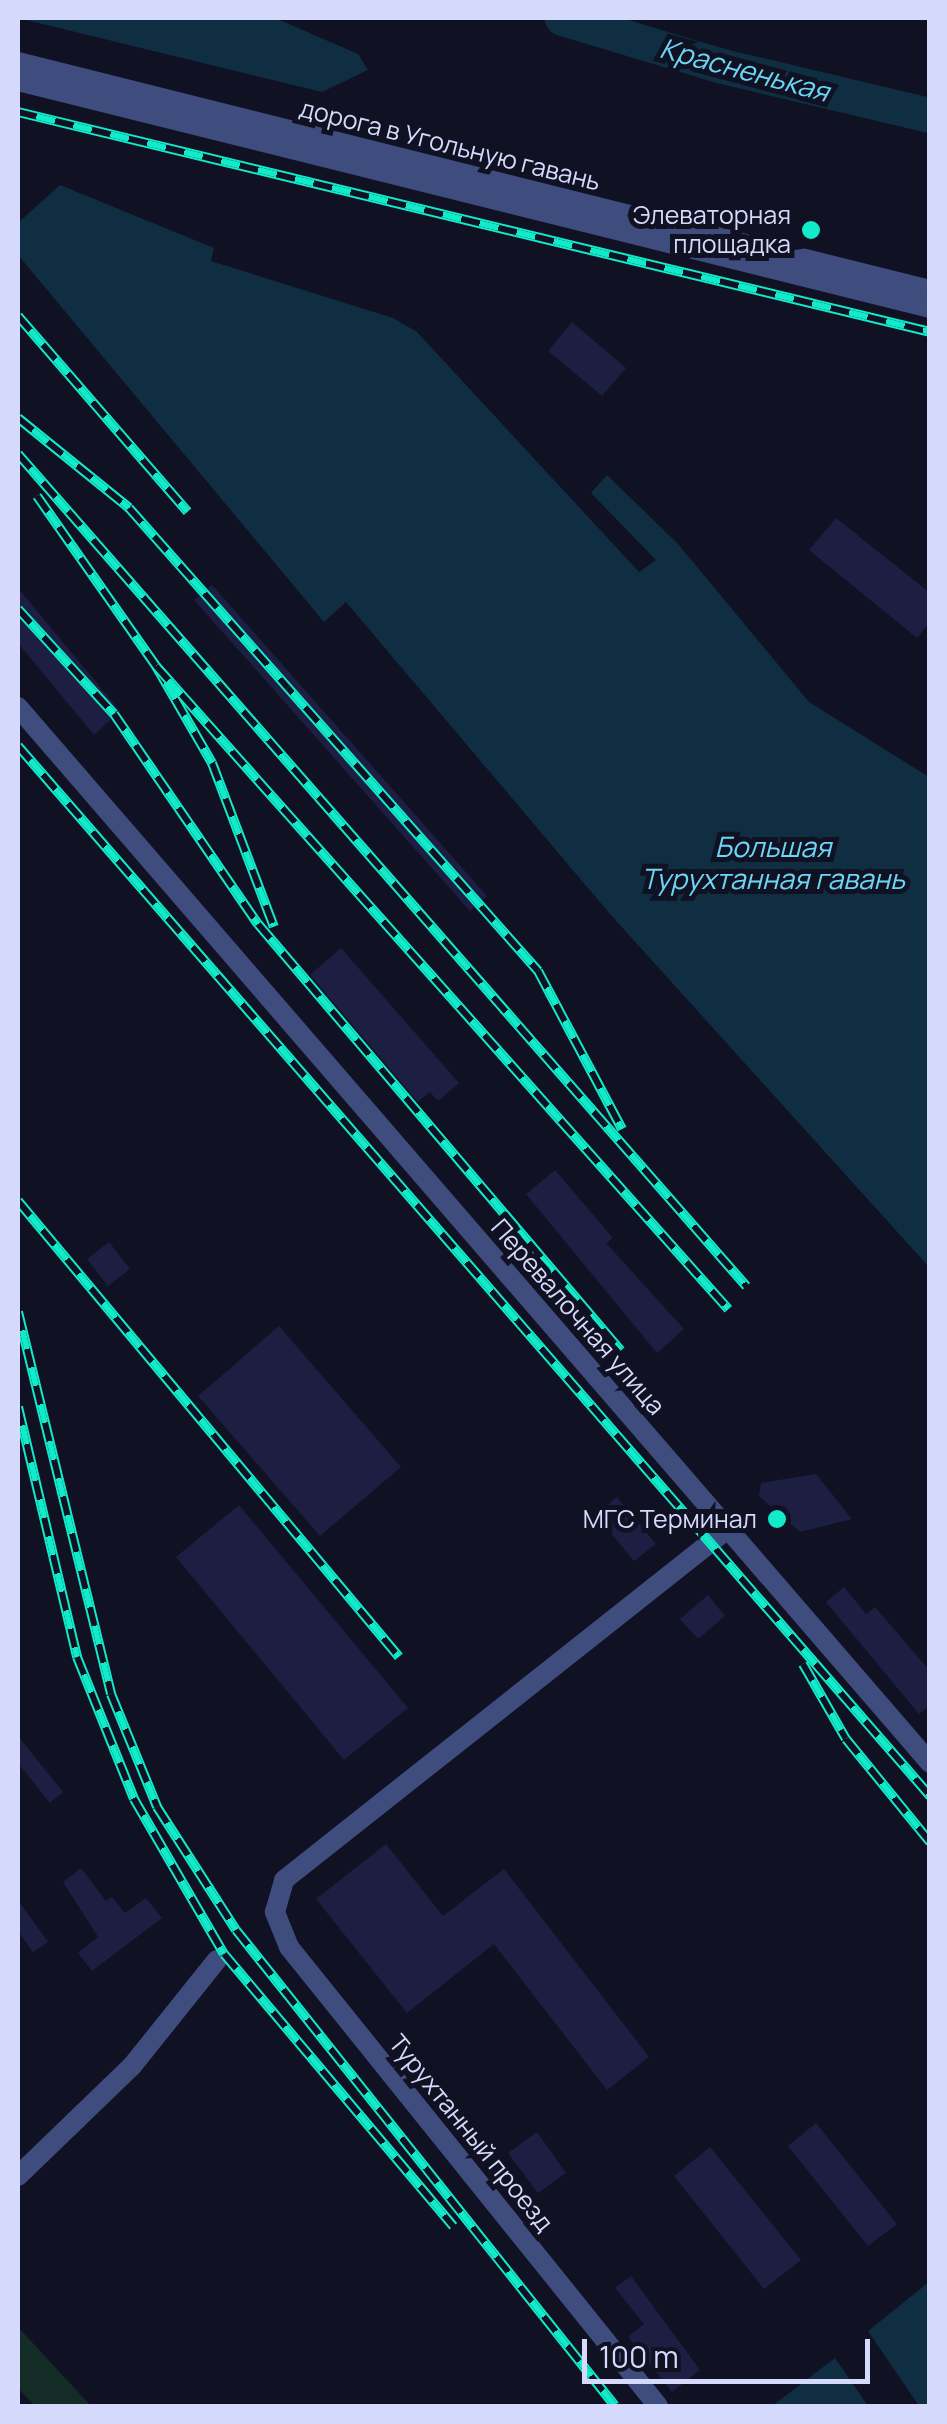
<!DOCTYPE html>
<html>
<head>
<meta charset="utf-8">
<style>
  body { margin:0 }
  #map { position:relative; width:947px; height:2424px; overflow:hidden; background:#101123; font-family:Manrope,sans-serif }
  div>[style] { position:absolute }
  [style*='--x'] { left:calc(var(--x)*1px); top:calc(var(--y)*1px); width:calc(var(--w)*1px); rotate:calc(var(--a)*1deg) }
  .green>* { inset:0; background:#132c25 }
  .water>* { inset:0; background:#102e42 }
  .river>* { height:35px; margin:-17.5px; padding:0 17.5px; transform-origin:17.5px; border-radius:17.5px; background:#102e42 }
  .building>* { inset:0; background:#1d1f42 }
  .street>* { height:20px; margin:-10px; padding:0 10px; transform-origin:10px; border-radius:10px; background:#3e4c7e }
  .rail>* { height:10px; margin-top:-5px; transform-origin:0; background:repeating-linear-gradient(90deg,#101123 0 19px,#11ebca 0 38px); box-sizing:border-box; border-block:2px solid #11ebca }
  .dots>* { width:28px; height:28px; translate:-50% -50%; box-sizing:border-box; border:5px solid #101123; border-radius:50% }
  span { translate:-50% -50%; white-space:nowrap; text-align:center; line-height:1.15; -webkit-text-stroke:10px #101123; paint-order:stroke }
  .street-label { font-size:25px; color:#d5dafc }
  .poi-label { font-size:25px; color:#d5dafc }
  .right { translate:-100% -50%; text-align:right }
  .water-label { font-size:28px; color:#6bd7f4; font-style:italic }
  .frame { position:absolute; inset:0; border:20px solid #d5dafc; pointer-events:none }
  .scale { position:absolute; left:582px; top:2339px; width:288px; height:45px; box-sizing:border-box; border:5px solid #d5dafc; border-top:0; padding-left:12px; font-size:30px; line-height:35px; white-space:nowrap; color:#d5dafc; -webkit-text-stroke:8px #101123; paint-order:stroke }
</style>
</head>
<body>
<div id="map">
  <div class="green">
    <i style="clip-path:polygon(18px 2327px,91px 2406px,35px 2406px,18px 2388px)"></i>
  </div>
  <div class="water">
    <i style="clip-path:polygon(18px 18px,275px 18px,358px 54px,368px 70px,322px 92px)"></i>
    <i style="clip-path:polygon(60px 185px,214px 248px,211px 261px,393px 318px,417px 332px,639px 572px,656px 560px,591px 493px,607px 475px,678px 544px,809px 702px,929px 777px,929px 1267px,610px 914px,346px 602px,324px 622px,18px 255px,18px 223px)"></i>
    <i style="clip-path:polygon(929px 2282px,929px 2406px,919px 2406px,868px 2331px)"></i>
    <i style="clip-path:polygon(835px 2358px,868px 2406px,772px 2406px)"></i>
  </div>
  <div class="river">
    <i style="--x:562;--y:18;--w:167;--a:16.7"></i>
    <i style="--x:722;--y:66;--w:214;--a:13.3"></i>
  </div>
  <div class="building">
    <i style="clip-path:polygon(572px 322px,626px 368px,602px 396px,548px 351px)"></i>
    <i style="clip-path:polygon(836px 518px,930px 593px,930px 622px,917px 638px,809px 550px)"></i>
    <i style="clip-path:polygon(212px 585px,487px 896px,470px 911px,194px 600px)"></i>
    <i style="clip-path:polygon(18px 588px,120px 711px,94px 735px,18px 643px)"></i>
    <i style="clip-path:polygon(341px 948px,459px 1083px,438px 1101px,430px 1092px,418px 1102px,310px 975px)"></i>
    <i style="clip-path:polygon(555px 1170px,613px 1238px,606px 1243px,684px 1329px,657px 1353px,526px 1194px)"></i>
    <i style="clip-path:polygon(109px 1242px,130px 1269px,108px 1286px,87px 1259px)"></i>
    <i style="clip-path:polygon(279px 1326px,401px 1467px,320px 1536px,198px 1396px)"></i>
    <i style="clip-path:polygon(816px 1474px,852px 1519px,800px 1532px,759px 1496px,761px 1483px)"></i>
    <i style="clip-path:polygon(617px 1497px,656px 1544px,634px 1561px,596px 1515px)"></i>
    <i style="clip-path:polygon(239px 1505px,408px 1708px,344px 1760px,176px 1557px)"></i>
    <i style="clip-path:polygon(844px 1587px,866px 1614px,875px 1607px,930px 1671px,930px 1705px,919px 1714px,826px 1602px)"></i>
    <i style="clip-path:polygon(708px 1595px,725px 1616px,698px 1639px,680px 1619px)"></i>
    <i style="clip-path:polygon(18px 1736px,63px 1792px,50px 1803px,18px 1763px)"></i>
    <i style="clip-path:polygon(386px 1844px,443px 1916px,504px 1869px,649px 2057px,607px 2090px,494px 1944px,407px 2013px,316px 1899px)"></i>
    <i style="clip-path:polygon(81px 1868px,106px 1901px,112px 1897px,125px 1913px,146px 1898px,162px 1918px,92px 1971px,78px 1953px,98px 1937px,63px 1882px)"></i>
    <i style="clip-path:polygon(18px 1900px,48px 1942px,33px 1952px,18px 1931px)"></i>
    <i style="clip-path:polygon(816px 2123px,897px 2224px,868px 2246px,788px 2146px)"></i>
    <i style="clip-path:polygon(537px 2132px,566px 2173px,538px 2193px,508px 2153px)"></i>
    <i style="clip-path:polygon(710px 2147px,801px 2260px,764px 2289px,674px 2176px)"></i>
    <i style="clip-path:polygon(631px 2276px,700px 2370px,672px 2392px,628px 2337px,644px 2324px,615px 2288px)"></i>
  </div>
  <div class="street">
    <i style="--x:18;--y:62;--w:940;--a:14.04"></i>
    <i style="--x:18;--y:81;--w:940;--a:13.98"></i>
    <i style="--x:18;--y:707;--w:1395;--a:49.18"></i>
    <i style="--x:18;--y:2176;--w:158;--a:-44"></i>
    <i style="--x:132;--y:2066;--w:136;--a:-51.3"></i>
    <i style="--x:658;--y:2406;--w:589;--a:-128.8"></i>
    <i style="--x:289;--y:1947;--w:38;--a:-112"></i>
    <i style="--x:275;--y:1912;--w:33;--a:-74"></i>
    <i style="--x:284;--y:1880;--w:569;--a:-38.36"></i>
  </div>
  <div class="rail">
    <i style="--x:18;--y:112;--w:938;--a:13.56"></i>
    <i style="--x:18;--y:316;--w:259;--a:49.1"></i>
    <i style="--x:18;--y:418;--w:143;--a:39"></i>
    <i style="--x:129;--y:508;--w:618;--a:48.54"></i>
    <i style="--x:538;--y:971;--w:179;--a:62"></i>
    <i style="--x:18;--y:454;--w:1106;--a:48.81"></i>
    <i style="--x:37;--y:496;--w:208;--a:55"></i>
    <i style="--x:156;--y:666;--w:112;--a:60"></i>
    <i style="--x:212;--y:763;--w:175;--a:69.3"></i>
    <i style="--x:18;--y:609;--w:142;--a:47.6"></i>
    <i style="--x:114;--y:714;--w:255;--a:55.6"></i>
    <i style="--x:258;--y:924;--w:560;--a:49.63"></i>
    <i style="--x:156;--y:666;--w:861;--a:48.34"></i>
    <i style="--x:18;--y:746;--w:1391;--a:49.02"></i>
    <i style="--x:18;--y:1201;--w:594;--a:50.12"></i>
    <i style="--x:18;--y:1312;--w:393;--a:76.3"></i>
    <i style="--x:111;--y:1694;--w:122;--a:67.8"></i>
    <i style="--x:157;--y:1807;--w:146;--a:57.3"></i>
    <i style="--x:236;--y:1930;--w:608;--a:51.47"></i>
    <i style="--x:18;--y:1407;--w:257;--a:76.7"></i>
    <i style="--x:77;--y:1657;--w:153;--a:68.1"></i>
    <i style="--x:134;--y:1799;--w:179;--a:59.9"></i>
    <i style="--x:224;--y:1954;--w:356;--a:49.9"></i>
    <i style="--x:803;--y:1664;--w:86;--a:60.2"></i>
    <i style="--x:846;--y:1739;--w:133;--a:50.8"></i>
  </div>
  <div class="dots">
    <i style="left:811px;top:230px;background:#11ebca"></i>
    <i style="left:777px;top:1519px;background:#11ebca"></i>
  </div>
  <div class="street-label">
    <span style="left:450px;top:145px;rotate:14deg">дорога в Угольную гавань</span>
    <span style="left:578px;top:1317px;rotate:49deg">Перевалочная улица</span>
    <span style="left:471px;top:2133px;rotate:51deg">Турухтанный проезд</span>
  </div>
  <div class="poi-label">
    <span class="right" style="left:791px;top:230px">Элеваторная<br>площадка</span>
    <span class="right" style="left:757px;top:1519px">МГС Терминал</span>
  </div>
  <div class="water-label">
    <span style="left:745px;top:69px;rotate:15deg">Красненькая</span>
    <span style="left:773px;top:862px">Большая<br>Турухтанная гавань</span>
  </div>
  <div class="frame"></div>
  <div class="scale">100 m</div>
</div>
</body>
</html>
